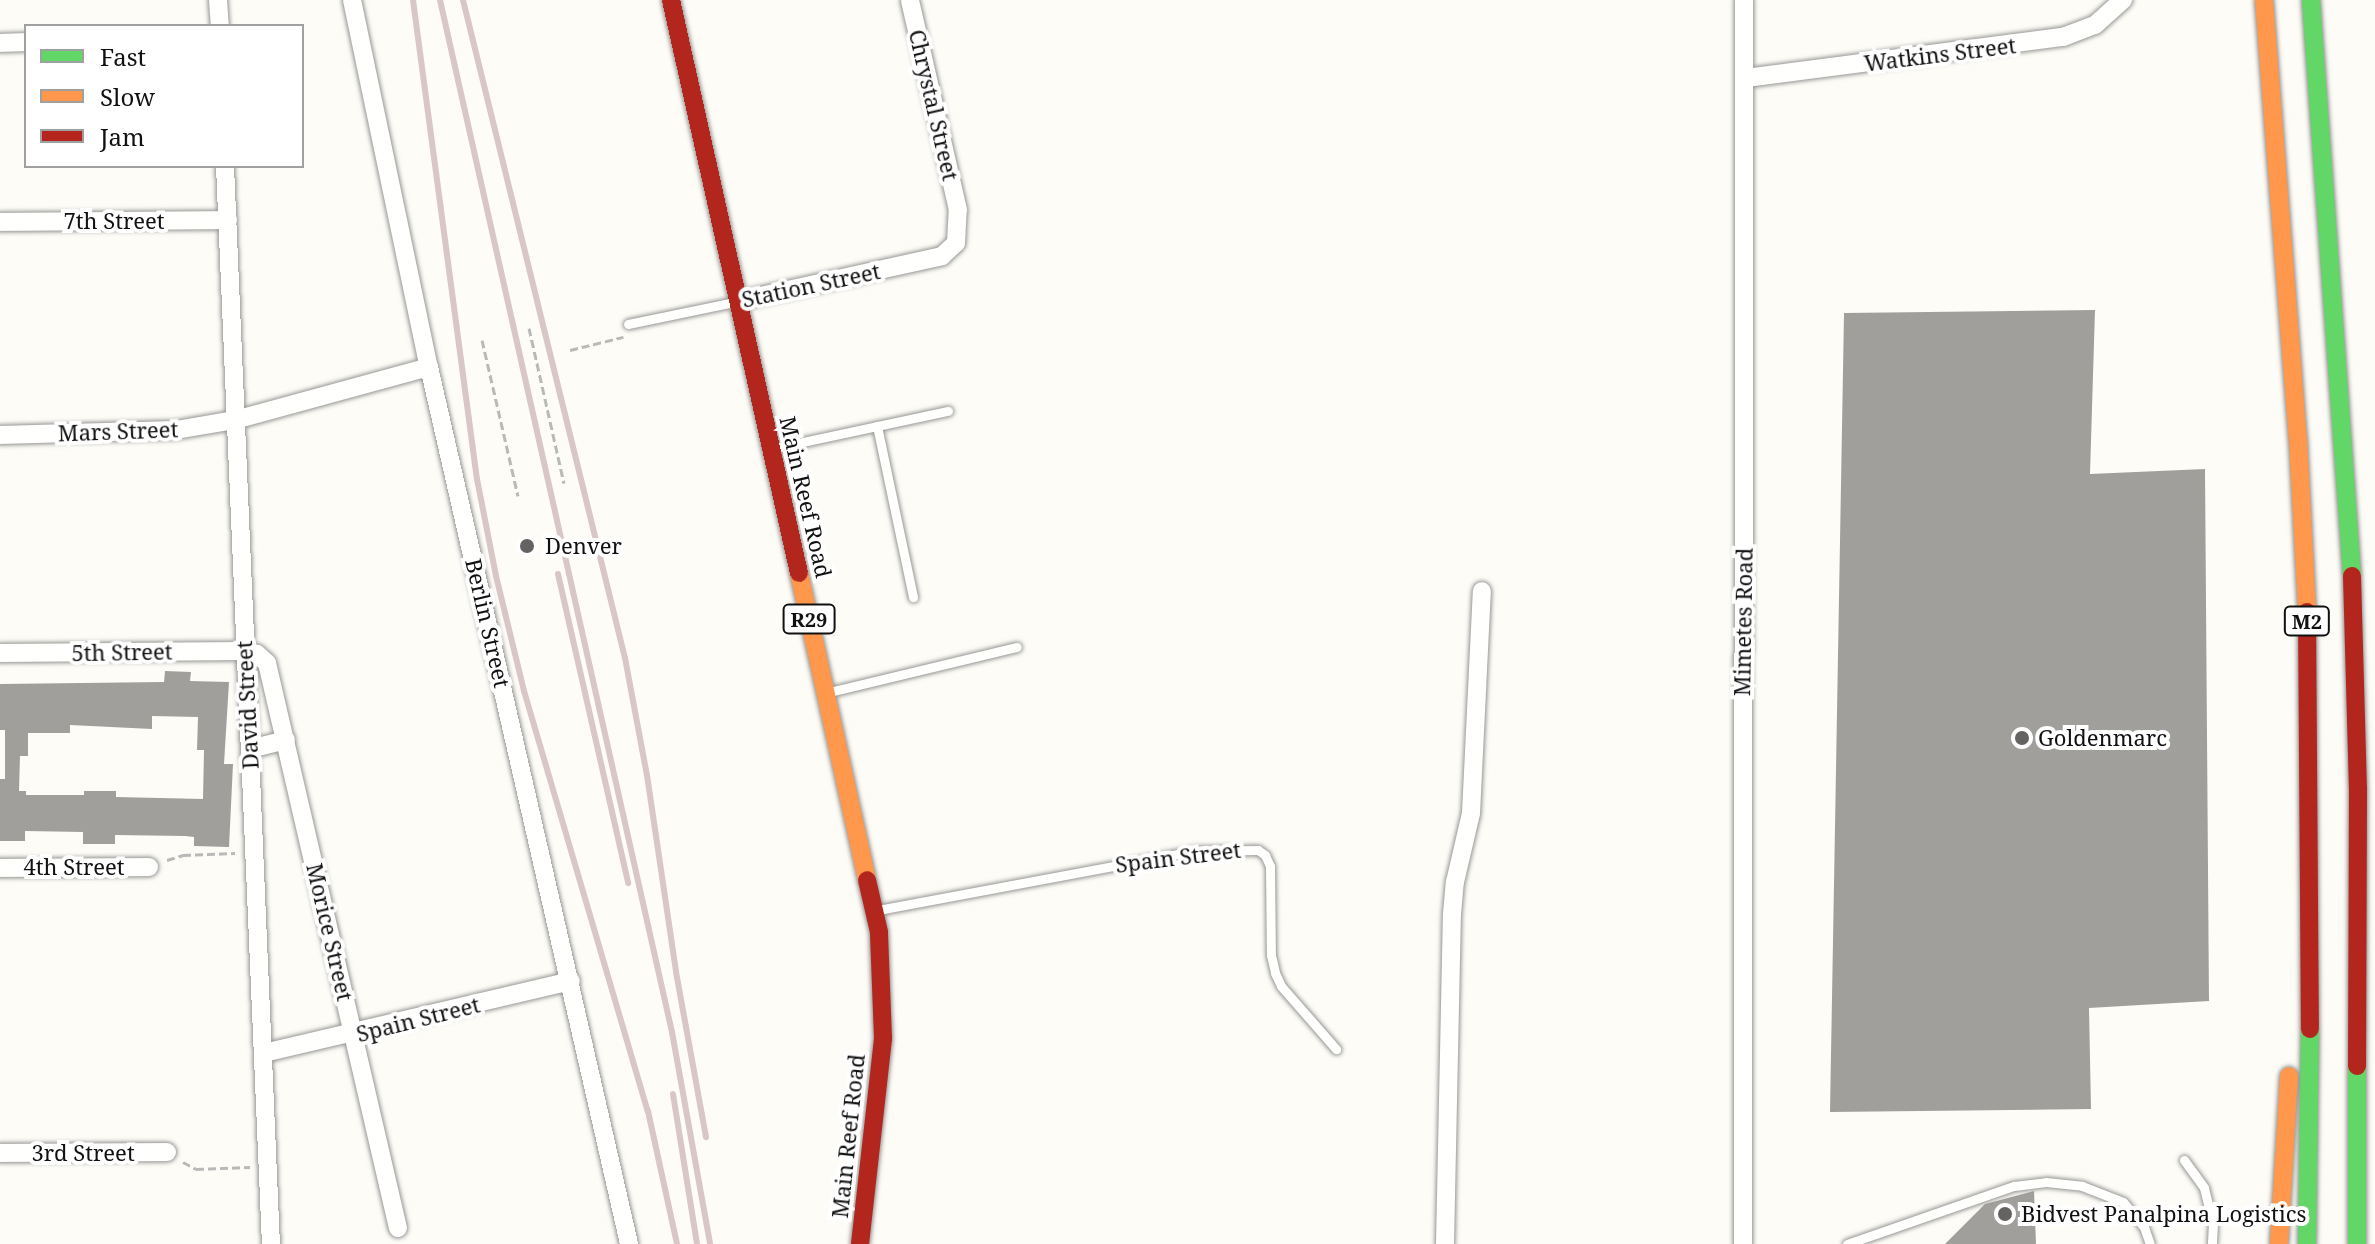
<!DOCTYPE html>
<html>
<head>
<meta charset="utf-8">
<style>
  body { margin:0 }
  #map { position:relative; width:2375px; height:1244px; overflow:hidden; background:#fdfcf7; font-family:"Noto Serif",serif }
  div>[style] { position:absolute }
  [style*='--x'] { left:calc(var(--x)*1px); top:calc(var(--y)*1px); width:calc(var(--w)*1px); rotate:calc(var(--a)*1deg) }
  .building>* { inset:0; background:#a19f9c }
  .path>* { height:3px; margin-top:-1.5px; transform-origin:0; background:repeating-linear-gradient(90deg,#b9b9b8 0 8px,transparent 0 12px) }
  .roads { filter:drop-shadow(0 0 2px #979795) drop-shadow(0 0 2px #979795) }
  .lane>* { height:9px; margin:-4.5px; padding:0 4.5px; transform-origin:4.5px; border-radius:4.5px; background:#fffffe }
  .street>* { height:18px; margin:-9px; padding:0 9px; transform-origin:9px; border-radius:9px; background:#fffffe }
  .fast>* { height:18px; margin:-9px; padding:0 9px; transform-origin:9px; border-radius:9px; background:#63d668 }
  .slow>* { height:18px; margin:-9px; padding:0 9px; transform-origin:9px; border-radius:9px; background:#ff974d }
  .jam>* { height:18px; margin:-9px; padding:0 9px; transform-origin:9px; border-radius:9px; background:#b3261e }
  .rail>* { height:6px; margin:-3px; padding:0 3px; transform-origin:3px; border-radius:3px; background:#d9c6c7 }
  .dots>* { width:22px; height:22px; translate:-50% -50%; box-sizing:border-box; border:4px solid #fff; border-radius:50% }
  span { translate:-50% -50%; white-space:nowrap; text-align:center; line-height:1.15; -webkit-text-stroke:8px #fff; paint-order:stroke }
  .shield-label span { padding:2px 6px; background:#fff; border:2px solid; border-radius:6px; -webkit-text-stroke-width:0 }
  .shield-label { font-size:20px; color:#111; font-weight:700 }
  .street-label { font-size:22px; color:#111 }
  .poi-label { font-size:22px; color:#111 }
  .left { translate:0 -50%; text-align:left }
  .legend { position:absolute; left:24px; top:24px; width:280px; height:144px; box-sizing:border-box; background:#fff; border:2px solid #a0a0a0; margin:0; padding:10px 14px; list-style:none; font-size:24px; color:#111 }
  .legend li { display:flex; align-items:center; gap:16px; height:40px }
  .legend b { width:40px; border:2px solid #a0a0a0 }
</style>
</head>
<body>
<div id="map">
  <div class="building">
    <i style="clip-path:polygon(2095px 310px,2090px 474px,2205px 469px,2209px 1001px,2089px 1008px,2091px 1109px,1830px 1112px,1844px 313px)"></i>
    <i style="clip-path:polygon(evenodd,165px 671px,191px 672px,190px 681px,229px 682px,224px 764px,233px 764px,229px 847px,194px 846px,194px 837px,185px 836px,115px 835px,115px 844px,83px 844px,83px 832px,25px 831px,25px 841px,0 841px,0 779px,5px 779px,5px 730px,0 730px,0 684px,164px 682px,165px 671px,152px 716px,198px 717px,197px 750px,204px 750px,203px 799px,116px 797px,116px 791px,84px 791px,84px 795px,26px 795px,26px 791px,19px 791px,20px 756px,28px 756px,28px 733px,70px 733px,70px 725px,152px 729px,152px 716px)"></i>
    <i style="clip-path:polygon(2034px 1191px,2036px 1244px,1945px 1244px,1985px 1204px)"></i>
  </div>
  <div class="path">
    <i style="--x:529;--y:328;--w:159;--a:77.3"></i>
    <i style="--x:482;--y:340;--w:160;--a:77"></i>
    <i style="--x:570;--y:350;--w:55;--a:-13.8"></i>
    <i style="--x:167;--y:860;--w:17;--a:-17"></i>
    <i style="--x:183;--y:855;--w:52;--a:-2.2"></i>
    <i style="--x:183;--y:1162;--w:15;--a:28"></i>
    <i style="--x:196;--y:1169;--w:54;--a:-2.1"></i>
  </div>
  <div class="roads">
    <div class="lane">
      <i style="--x:628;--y:324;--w:108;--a:-11.7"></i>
      <i style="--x:877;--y:426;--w:175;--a:78.1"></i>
      <i style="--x:775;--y:448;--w:177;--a:-12.1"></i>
      <i style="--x:829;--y:692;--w:193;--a:-13.5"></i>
      <i style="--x:878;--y:910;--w:319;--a:-10.6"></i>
      <i style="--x:1192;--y:851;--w:66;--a:-0.9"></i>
      <i style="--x:1258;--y:850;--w:9;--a:36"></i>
      <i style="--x:1265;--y:855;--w:12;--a:66"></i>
      <i style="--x:1270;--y:866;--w:89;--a:89.4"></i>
      <i style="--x:1271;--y:955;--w:18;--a:77"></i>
      <i style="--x:1275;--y:973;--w:14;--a:65"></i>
      <i style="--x:1281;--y:986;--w:84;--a:48.9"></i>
      <i style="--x:2184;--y:1160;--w:34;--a:54"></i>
      <i style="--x:2204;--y:1188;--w:36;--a:76"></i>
      <i style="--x:2213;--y:1223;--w:21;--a:93"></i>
      <i style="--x:1847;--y:1244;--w:177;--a:-19.2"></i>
      <i style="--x:2014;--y:1186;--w:32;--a:-7"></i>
      <i style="--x:2046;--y:1182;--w:36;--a:6"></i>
      <i style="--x:2082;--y:1186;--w:44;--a:21.3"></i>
      <i style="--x:2123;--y:1202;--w:33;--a:50"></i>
      <i style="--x:2144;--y:1227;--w:18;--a:71"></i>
    </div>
    <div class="street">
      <i style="--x:218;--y:0;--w:26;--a:86"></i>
      <i style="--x:352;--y:0;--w:375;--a:78.2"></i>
      <i style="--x:429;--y:367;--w:900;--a:77.15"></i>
      <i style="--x:0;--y:43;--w:26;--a:-2"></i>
      <i style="--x:1746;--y:78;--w:320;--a:-7.4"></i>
      <i style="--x:2063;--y:37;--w:34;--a:-21"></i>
      <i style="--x:2095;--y:25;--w:38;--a:-42"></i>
      <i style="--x:225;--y:166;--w:1079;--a:87.56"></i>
      <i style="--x:0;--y:222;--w:228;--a:-0.5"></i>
      <i style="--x:738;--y:301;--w:209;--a:-12.4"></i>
      <i style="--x:942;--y:256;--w:19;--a:-43"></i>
      <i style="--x:956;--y:243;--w:33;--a:-87"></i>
      <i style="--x:958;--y:210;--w:215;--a:-102.9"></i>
      <i style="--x:0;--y:435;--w:176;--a:-1.6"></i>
      <i style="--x:176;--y:430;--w:60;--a:-9.6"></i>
      <i style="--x:235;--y:420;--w:201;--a:-15.3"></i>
      <i style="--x:0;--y:653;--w:243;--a:-0.5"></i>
      <i style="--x:243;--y:651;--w:14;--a:12"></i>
      <i style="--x:257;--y:654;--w:13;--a:42"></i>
      <i style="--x:267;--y:663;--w:580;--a:76.95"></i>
      <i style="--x:250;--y:749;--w:37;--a:-14"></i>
      <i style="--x:0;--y:868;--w:149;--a:-0.4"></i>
      <i style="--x:264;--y:1053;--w:315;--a:-13.2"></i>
      <i style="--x:0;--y:1153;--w:167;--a:-0.3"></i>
      <i style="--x:1445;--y:1244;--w:330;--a:-88.8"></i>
      <i style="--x:1452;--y:914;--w:32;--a:-85"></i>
      <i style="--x:1455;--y:882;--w:71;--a:-76.9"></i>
      <i style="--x:1471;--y:813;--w:222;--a:-87.2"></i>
      <i style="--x:1743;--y:1244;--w:1244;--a:-89.95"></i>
    </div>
    <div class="fast">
      <i style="--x:2311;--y:0;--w:577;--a:85.93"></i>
      <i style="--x:2307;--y:1244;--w:215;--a:-89.2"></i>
      <i style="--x:2357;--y:1244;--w:178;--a:-90"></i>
    </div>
    <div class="slow">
      <i style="--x:2264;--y:0;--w:440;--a:85.6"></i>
      <i style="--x:2298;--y:439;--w:173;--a:87"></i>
      <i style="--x:799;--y:573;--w:314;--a:77.5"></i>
      <i style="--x:2279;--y:1244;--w:168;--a:-86.6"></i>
    </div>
    <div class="jam">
      <i style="--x:671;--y:0;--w:587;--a:77.41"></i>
      <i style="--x:2352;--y:576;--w:213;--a:88.4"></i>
      <i style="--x:2358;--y:789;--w:277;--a:90.2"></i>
      <i style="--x:2307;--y:612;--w:417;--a:89.6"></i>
      <i style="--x:860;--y:1244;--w:207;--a:-83.6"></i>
      <i style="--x:883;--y:1038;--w:106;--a:-92.2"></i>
      <i style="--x:879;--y:932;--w:53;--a:-103"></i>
    </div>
  </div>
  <div class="rail">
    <i style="--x:413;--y:0;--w:483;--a:82.4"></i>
    <i style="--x:477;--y:479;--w:99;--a:78.9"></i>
    <i style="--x:496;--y:576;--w:118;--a:76.3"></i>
    <i style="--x:524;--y:691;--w:438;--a:73.6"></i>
    <i style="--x:648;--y:1111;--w:136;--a:77.7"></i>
    <i style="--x:440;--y:0;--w:1058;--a:77.33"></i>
    <i style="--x:672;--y:1032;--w:215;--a:79.8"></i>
    <i style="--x:463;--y:0;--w:678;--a:76.17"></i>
    <i style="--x:625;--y:658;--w:119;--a:79.4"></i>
    <i style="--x:647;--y:775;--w:199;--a:81.6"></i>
    <i style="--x:676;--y:972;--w:168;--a:79.7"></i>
    <i style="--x:558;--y:574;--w:317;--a:77.2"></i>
    <i style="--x:673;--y:1094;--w:152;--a:80.9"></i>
  </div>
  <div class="dots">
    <i style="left:527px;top:546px;background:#646362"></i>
    <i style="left:2022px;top:738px;background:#646362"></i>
    <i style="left:2005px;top:1214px;background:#646362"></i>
  </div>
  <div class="shield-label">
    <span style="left:809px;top:619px">R29</span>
    <span style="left:2307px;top:621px">M2</span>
  </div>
  <div class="street-label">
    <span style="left:1940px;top:54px;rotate:-7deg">Watkins Street</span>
    <span style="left:934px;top:105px;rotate:77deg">Chrystal Street</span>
    <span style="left:114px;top:221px">7th Street</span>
    <span style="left:811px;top:285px;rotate:-12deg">Station Street</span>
    <span style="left:118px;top:431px;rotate:-2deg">Mars Street</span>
    <span style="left:806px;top:497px;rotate:77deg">Main Reef Road</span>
    <span style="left:1743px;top:622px;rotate:-89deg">Mimetes Road</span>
    <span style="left:488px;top:623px;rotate:77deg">Berlin Street</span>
    <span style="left:122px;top:652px;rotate:-1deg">5th Street</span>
    <span style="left:247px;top:705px;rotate:-93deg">David Street</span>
    <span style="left:1178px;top:857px;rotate:-7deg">Spain Street</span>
    <span style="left:74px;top:867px">4th Street</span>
    <span style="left:330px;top:932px;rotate:77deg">Morice Street</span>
    <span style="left:418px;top:1019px;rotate:-14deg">Spain Street</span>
    <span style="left:848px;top:1136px;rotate:-84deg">Main Reef Road</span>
    <span style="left:83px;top:1153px">3rd Street</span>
  </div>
  <div class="poi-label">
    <span class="left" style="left:545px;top:546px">Denver</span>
    <span class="left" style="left:2038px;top:738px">Goldenmarc</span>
    <span class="left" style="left:2021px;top:1214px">Bidvest Panalpina Logistics</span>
  </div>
  <ul class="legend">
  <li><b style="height:10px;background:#63d668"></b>Fast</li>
  <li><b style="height:10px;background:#ff974d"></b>Slow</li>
  <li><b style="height:10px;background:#b3261e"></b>Jam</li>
  </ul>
</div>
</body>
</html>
